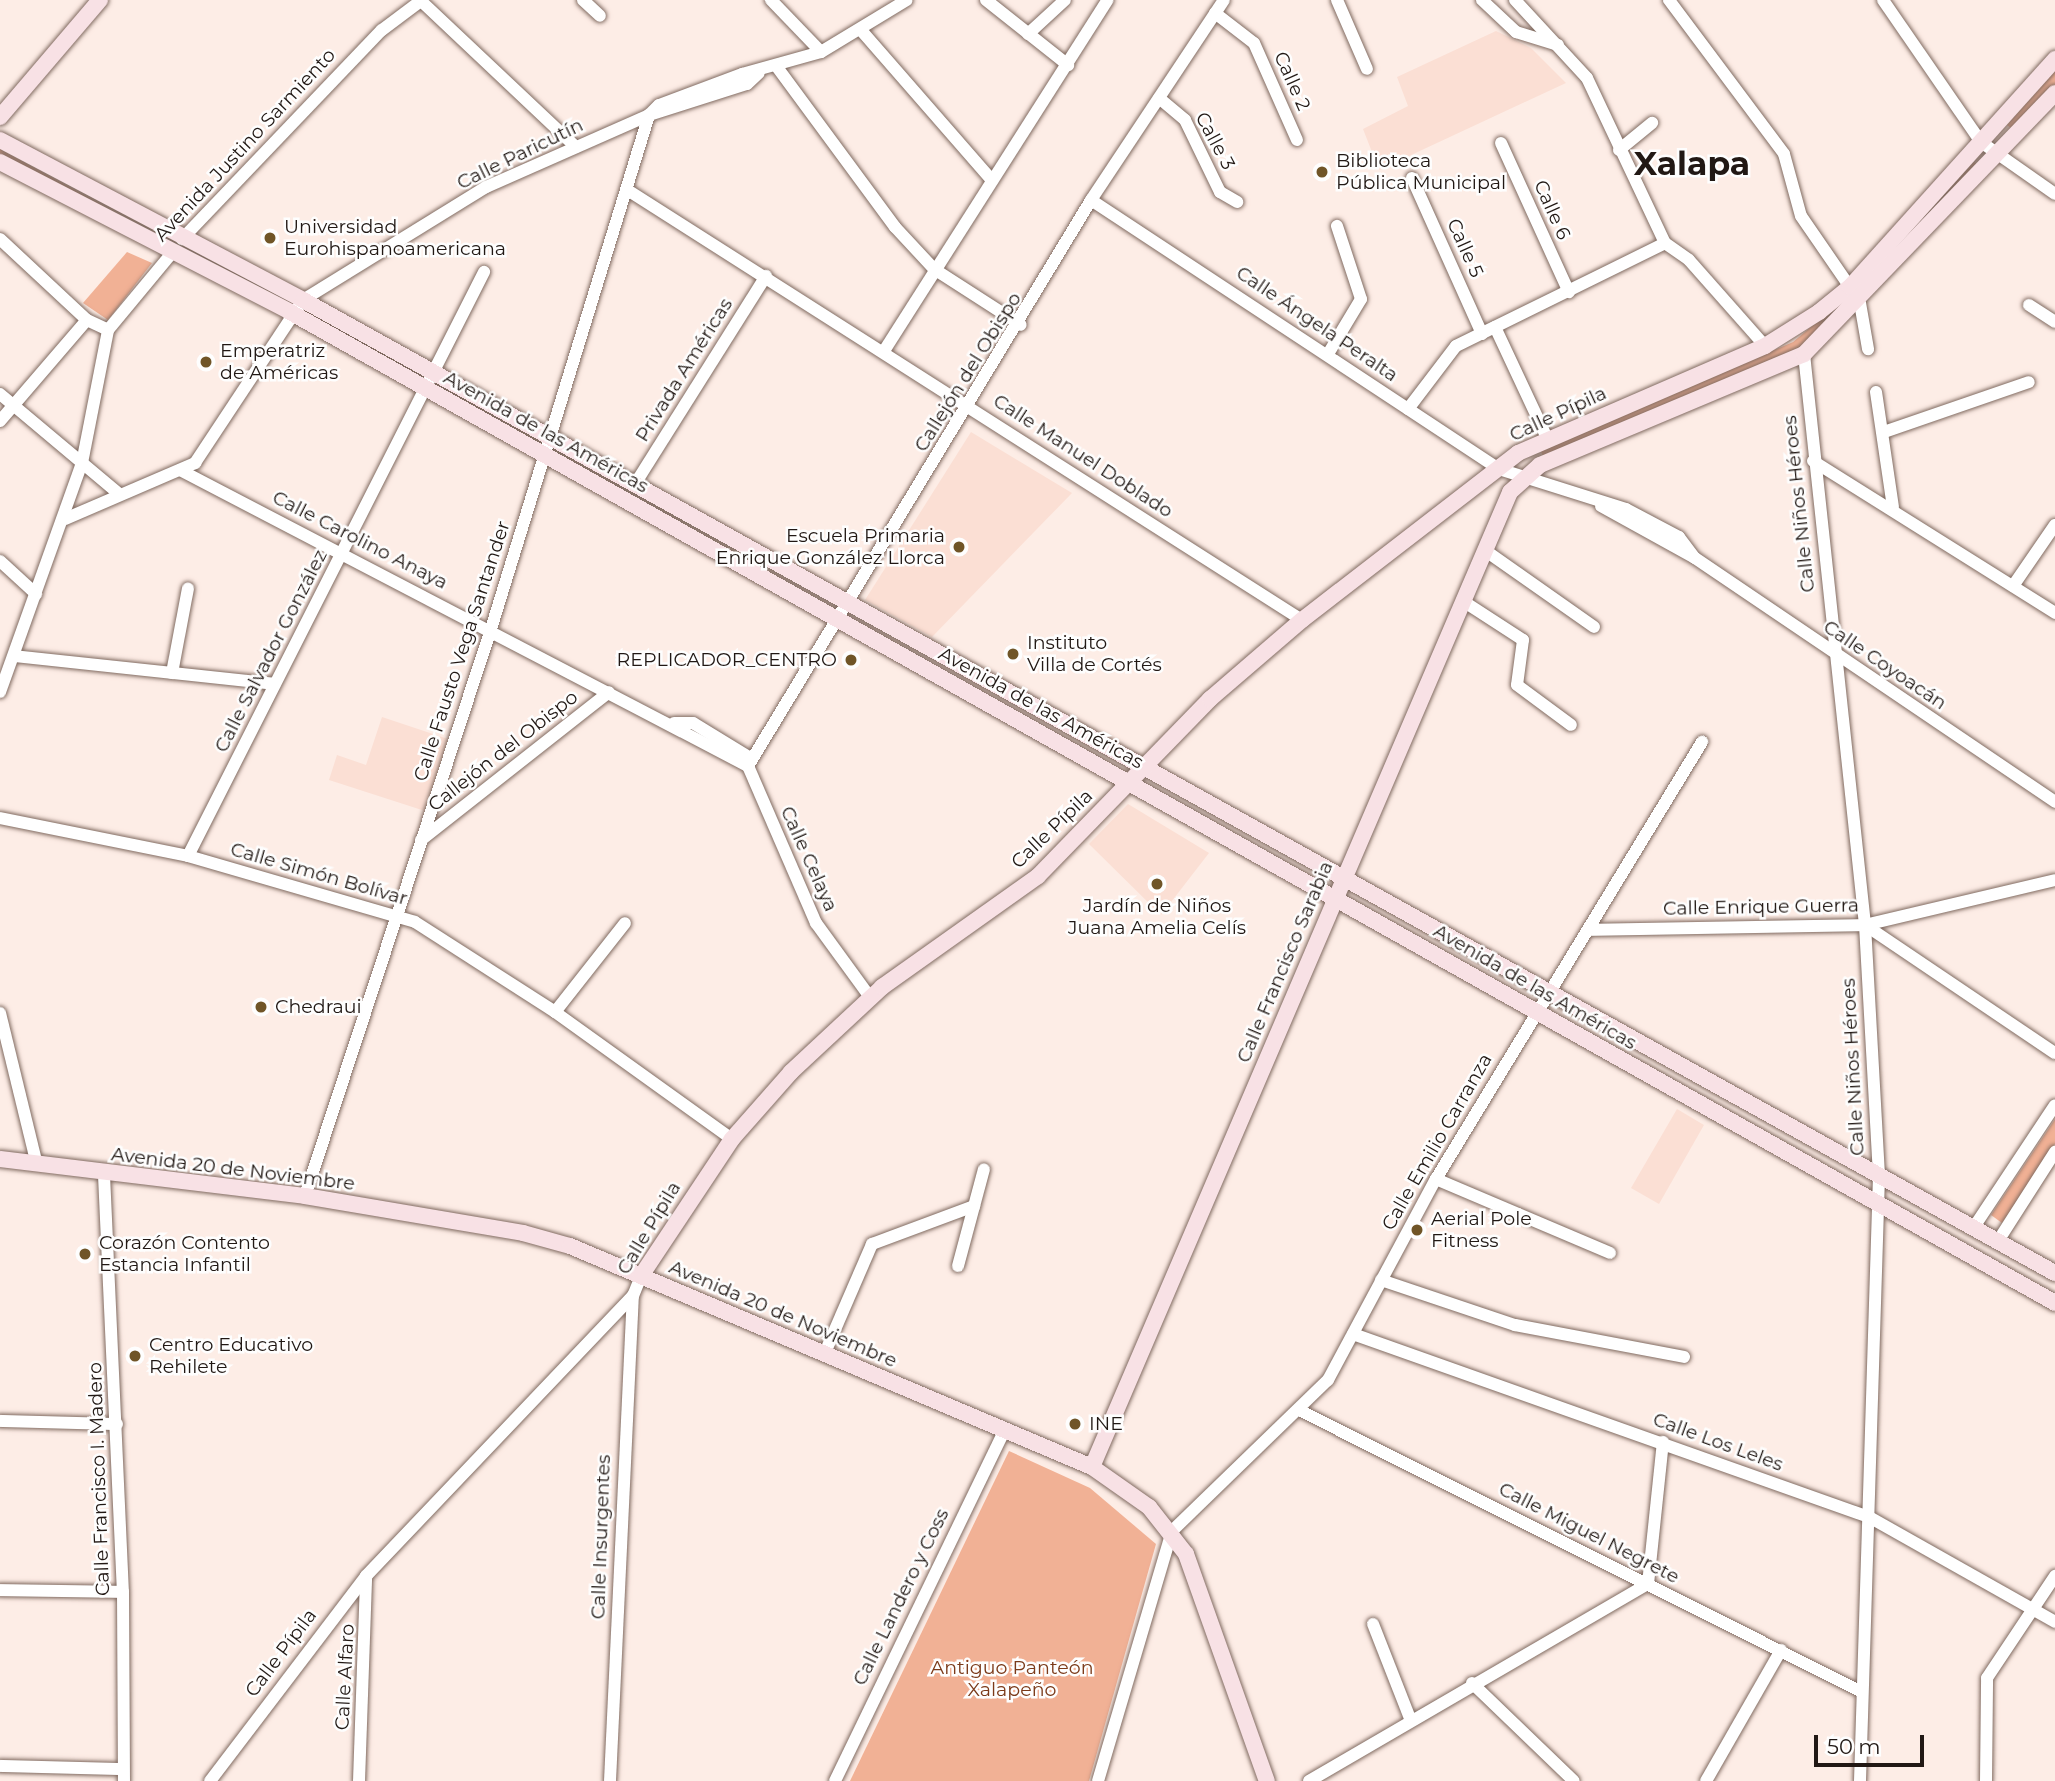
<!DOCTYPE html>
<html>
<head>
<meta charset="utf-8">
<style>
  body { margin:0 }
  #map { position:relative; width:2055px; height:1781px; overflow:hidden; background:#fdede6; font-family:Montserrat,sans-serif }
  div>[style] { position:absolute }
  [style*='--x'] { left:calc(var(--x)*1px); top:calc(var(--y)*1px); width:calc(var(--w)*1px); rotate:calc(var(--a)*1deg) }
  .built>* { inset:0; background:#fbdfd4 }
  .green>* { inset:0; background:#f1b195 }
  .roads { filter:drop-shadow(0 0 2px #806a60) drop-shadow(0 0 2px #806a60) }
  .street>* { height:12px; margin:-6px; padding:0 6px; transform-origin:6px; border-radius:6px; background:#fff }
  .secondary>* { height:16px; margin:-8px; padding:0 8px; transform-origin:8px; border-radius:8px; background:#f8e1e5 }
  .dots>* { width:19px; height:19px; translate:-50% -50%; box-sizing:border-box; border:4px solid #fefefe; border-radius:50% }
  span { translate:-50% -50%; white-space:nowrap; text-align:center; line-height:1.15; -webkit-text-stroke:5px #fefefe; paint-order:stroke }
  .street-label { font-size:19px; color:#211814 }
  .poi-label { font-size:19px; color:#211814 }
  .left { translate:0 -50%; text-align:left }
  .right { translate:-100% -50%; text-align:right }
  .park-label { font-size:19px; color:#7b3a19 }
  .town-label { font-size:33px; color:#211814; font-weight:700 }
  .scale { position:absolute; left:1814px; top:1735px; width:110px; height:32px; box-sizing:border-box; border:4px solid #211814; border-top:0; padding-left:9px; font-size:21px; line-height:24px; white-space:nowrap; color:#211814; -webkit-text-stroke:5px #fefefe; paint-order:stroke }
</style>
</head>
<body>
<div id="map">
  <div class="built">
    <i style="clip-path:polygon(1496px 31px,1531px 48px,1566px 83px,1379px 170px,1363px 129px,1408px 106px,1397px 77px)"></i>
    <i style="clip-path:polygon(971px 432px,1072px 493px,932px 637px,865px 600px)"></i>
    <i style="clip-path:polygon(382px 717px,448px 739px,425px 811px,329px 780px,337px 755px,366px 765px)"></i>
    <i style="clip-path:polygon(1128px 804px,1209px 853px,1161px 915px,1089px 844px)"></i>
    <i style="clip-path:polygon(1677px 1109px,1704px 1125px,1659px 1204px,1631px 1188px)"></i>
  </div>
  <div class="green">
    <i style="clip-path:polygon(2055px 70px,2055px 85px,2015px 131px,2007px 125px)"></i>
    <i style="clip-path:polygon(0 149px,175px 245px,0 159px)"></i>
    <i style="clip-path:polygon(1974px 162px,1980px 167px,1824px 330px,1797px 349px,1544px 458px,1540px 450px,1793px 342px,1856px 289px)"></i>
    <i style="clip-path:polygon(127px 252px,152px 263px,108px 320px,83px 303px)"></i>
    <i style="clip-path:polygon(2055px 1119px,2055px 1144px,2002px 1223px,1991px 1215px)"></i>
    <i style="clip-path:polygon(1009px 1451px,1090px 1488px,1156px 1544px,1089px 1781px,850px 1781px)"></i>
  </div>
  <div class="roads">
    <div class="street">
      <i style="--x:420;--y:0;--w:214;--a:43.3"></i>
      <i style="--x:583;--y:0;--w:23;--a:43"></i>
      <i style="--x:771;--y:0;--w:72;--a:46.1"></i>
      <i style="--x:986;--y:0;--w:105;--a:38.4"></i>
      <i style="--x:1337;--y:0;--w:75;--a:66.5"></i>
      <i style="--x:1482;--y:0;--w:47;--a:43.3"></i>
      <i style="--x:1516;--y:32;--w:44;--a:17.2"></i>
      <i style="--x:1515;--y:0;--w:106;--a:47.3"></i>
      <i style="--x:1587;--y:78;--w:183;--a:64.7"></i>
      <i style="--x:1665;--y:243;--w:29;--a:35"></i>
      <i style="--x:1689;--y:260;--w:115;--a:48.5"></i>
      <i style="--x:1669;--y:0;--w:192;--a:53.2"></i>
      <i style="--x:1784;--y:154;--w:64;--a:74.7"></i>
      <i style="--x:1801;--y:216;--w:86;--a:55.4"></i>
      <i style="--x:1883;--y:0;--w:173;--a:55.4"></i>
      <i style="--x:1981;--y:142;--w:90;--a:35.1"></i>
      <i style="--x:1215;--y:13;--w:49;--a:37.6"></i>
      <i style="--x:1254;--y:43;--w:106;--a:66.1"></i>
      <i style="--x:860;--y:29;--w:198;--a:48.9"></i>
      <i style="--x:1028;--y:34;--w:50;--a:-42.6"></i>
      <i style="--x:777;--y:67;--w:199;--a:53.6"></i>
      <i style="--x:895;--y:227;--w:57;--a:47.1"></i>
      <i style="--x:934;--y:269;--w:103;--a:32.8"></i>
      <i style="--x:1159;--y:98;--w:34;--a:40"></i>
      <i style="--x:1185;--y:120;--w:80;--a:64.1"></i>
      <i style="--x:1220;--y:192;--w:20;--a:30"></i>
      <i style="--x:649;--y:115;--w:14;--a:-45"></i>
      <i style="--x:659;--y:105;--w:89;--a:-20.5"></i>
      <i style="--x:742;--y:74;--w:82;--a:-15.6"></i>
      <i style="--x:821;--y:52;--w:100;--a:-31.2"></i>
      <i style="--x:1501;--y:143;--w:164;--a:65.5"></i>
      <i style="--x:1619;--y:150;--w:43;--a:-39.3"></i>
      <i style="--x:1412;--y:178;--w:171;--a:65.8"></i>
      <i style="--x:629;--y:191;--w:798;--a:32.52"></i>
      <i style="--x:1091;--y:200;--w:489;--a:33.4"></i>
      <i style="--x:1499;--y:469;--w:133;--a:17.5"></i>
      <i style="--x:1626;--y:509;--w:60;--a:27.8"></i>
      <i style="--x:1679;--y:537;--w:26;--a:53"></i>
      <i style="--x:0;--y:239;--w:119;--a:43"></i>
      <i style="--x:87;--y:320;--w:23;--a:25"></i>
      <i style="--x:182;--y:239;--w:289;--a:-46.3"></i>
      <i style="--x:382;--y:30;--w:50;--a:-36.9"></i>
      <i style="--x:1860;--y:303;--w:47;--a:80.1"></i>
      <i style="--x:2029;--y:305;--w:31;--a:33"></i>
      <i style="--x:1495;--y:327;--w:125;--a:64.9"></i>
      <i style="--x:884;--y:351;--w:416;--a:-57.5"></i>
      <i style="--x:1328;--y:354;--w:64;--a:-59"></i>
      <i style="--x:1361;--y:299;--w:77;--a:-108.2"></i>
      <i style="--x:1804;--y:354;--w:574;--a:83.9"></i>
      <i style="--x:1865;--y:925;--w:251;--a:86.8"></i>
      <i style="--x:1879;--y:1176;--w:605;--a:91.8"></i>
      <i style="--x:1876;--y:392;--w:116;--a:81.6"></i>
      <i style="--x:0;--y:394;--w:155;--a:40"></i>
      <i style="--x:1408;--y:409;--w:79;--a:-52.7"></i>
      <i style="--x:1456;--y:346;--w:233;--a:-26.2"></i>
      <i style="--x:0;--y:421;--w:133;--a:-49.3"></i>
      <i style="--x:1884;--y:432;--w:153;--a:-19"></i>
      <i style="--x:1813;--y:461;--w:286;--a:32.1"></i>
      <i style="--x:180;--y:470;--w:640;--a:27.53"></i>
      <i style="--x:635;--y:484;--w:246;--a:-57.8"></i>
      <i style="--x:1601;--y:506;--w:107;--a:29"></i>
      <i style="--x:1695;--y:558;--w:435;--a:34.1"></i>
      <i style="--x:65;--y:519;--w:142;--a:-23.3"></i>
      <i style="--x:195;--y:463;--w:196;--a:-56.5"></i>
      <i style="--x:303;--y:300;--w:215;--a:-31.7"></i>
      <i style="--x:486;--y:187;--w:178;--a:-23.8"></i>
      <i style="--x:649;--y:115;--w:103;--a:-17.6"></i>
      <i style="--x:747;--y:84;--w:16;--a:-43"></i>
      <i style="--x:1486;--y:551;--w:132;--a:35.1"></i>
      <i style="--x:0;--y:561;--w:49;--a:42.5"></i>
      <i style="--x:2013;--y:586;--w:74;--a:-55.5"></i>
      <i style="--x:1466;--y:603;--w:68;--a:33"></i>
      <i style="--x:1523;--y:640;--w:45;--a:97.6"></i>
      <i style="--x:1517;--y:685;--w:67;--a:36.5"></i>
      <i style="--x:14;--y:656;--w:262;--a:6.1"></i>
      <i style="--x:172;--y:673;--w:86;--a:-79.3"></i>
      <i style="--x:0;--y:692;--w:243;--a:-70.3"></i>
      <i style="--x:82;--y:463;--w:136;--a:-78.9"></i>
      <i style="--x:108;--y:330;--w:99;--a:-50.3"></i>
      <i style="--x:674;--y:723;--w:19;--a:0"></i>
      <i style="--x:693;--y:723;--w:66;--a:31.3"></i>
      <i style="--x:748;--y:766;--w:662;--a:-58.78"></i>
      <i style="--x:1091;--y:200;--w:240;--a:-56.4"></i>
      <i style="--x:748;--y:766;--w:171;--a:66.6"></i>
      <i style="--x:816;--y:923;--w:92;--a:53.9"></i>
      <i style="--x:0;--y:818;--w:192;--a:11.4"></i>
      <i style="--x:188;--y:856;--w:236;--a:16.2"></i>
      <i style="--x:415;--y:922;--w:166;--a:32.7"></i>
      <i style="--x:555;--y:1012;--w:218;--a:35.7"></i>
      <i style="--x:421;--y:840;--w:239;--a:-38.2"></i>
      <i style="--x:188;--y:856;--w:655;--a:-63.12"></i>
      <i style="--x:1865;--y:925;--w:229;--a:34"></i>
      <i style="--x:1588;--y:930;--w:277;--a:-1"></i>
      <i style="--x:1865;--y:925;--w:195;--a:-13.3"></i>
      <i style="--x:555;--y:1012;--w:113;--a:-51.8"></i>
      <i style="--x:0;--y:1013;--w:156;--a:76.3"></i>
      <i style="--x:104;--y:1175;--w:417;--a:87.4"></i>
      <i style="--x:123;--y:1592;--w:189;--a:89.7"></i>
      <i style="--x:1436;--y:1179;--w:189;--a:23"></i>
      <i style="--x:305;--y:1196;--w:597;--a:-71.84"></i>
      <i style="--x:491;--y:629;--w:538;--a:-72.91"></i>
      <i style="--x:1974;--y:1227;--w:146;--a:-56.4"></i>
      <i style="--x:1998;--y:1241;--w:106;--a:-57.4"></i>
      <i style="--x:958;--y:1266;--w:100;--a:-75"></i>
      <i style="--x:1381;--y:1280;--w:141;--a:18.6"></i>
      <i style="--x:1515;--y:1325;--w:172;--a:10.7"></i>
      <i style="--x:1353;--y:1334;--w:547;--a:19.53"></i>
      <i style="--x:1869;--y:1517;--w:214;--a:29.4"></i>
      <i style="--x:824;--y:1355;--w:121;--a:-66.6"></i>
      <i style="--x:872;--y:1244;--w:109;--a:-20.4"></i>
      <i style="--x:1301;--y:1411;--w:625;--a:26.61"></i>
      <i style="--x:0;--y:1421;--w:117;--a:1.5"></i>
      <i style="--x:0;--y:1590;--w:123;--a:0.9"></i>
      <i style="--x:1373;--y:1624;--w:104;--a:68.6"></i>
      <i style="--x:1472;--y:1683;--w:141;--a:43.9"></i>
      <i style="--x:0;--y:1766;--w:122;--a:1.4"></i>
      <i style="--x:210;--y:1781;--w:258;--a:-52.7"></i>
      <i style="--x:366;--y:1576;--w:387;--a:-46.4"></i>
      <i style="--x:633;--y:1296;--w:22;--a:-68"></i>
      <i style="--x:359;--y:1781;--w:205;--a:-88"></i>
      <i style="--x:610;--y:1781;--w:486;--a:-87.3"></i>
      <i style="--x:835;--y:1781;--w:389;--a:-64.2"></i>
      <i style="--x:1098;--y:1781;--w:261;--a:-73.5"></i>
      <i style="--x:1172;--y:1531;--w:217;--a:-44.1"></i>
      <i style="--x:1328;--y:1380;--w:228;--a:-61.8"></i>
      <i style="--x:1436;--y:1179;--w:512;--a:-58.67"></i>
      <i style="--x:1309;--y:1781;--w:392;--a:-30.2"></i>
      <i style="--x:1648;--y:1584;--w:143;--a:-84"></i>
      <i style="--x:1706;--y:1781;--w:151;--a:-60.2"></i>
      <i style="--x:1986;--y:1781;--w:103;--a:-89.4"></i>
      <i style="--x:1987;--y:1678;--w:123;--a:-56.3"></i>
    </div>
    <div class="secondary">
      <i style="--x:0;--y:117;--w:154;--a:-49.5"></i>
      <i style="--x:0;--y:140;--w:343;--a:27.8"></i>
      <i style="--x:303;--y:300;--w:2004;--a:29.05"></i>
      <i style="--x:0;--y:162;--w:326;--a:27.3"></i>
      <i style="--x:290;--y:312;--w:2024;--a:29.31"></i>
      <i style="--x:0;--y:1159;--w:307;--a:6.9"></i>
      <i style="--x:305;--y:1196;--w:221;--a:9.6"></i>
      <i style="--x:523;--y:1233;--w:49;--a:15.5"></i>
      <i style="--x:570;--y:1246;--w:567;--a:22.95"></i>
      <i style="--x:1092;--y:1467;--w:70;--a:35.1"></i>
      <i style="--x:1149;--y:1507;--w:60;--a:51.8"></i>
      <i style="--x:1186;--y:1554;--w:241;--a:70.4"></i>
      <i style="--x:641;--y:1276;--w:164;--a:-56.4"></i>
      <i style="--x:732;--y:1139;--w:89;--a:-48.6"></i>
      <i style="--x:791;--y:1072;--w:125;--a:-43"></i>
      <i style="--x:882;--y:987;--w:191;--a:-35.4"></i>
      <i style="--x:1038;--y:876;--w:247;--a:-45.8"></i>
      <i style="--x:1210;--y:699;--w:121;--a:-40.7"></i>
      <i style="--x:1302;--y:620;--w:273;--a:-37.7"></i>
      <i style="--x:1518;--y:453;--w:269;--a:-23.4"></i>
      <i style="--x:1765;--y:346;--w:64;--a:-32.2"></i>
      <i style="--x:1819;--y:312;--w:40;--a:-39"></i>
      <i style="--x:1850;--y:287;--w:307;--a:-48"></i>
      <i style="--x:1092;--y:1467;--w:1061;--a:-66.79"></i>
      <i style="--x:1510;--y:492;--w:40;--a:-42"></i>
      <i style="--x:1540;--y:465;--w:286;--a:-22.8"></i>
      <i style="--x:1804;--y:354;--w:362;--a:-46.1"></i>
    </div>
  </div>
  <div class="dots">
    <i style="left:1322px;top:172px;background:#705527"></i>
    <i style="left:270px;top:238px;background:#705527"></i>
    <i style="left:206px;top:362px;background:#705527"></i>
    <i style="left:959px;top:547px;background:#705527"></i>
    <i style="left:1013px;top:654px;background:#705527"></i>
    <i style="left:851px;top:660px;background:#705527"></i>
    <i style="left:1157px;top:884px;background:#705527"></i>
    <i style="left:261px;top:1007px;background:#705527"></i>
    <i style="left:1417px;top:1230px;background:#705527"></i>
    <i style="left:85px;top:1254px;background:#705527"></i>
    <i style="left:135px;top:1356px;background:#705527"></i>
    <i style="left:1075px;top:1424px;background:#705527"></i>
  </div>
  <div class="street-label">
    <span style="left:1292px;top:81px;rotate:66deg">Calle 2</span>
    <span style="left:1215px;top:141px;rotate:62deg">Calle 3</span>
    <span style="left:245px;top:145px;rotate:-47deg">Avenida Justino Sarmiento</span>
    <span style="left:520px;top:154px;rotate:-26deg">Calle Paricutín</span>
    <span style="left:1552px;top:210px;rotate:66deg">Calle 6</span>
    <span style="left:1465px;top:248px;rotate:66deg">Calle 5</span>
    <span style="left:1317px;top:324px;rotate:34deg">Calle Ángela Peralta</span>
    <span style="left:684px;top:370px;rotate:-58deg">Privada Américas</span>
    <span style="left:968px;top:372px;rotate:-58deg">Callejón del Obispo</span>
    <span style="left:1558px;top:414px;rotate:-25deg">Calle Pípila</span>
    <span style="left:546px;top:432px;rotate:29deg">Avenida de las Américas</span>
    <span style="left:1083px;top:456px;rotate:33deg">Calle Manuel Doblado</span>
    <span style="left:1799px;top:504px;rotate:-96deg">Calle Niños Héroes</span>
    <span style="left:360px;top:540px;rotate:27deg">Calle Carolino Anaya</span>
    <span style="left:271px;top:651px;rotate:-63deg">Calle Salvador González</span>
    <span style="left:462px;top:651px;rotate:-72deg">Calle Fausto Vega Santander</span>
    <span style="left:1885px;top:665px;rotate:34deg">Calle Coyoacán</span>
    <span style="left:1041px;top:708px;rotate:29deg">Avenida de las Américas</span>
    <span style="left:503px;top:751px;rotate:-38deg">Callejón del Obispo</span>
    <span style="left:1052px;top:829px;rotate:-44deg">Calle Pípila</span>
    <span style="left:809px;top:859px;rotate:66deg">Calle Celaya</span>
    <span style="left:319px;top:874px;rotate:16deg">Calle Simón Bolívar</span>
    <span style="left:1761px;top:907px;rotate:-1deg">Calle Enrique Guerra</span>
    <span style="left:1285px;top:962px;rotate:-67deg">Calle Francisco Sarabia</span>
    <span style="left:1535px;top:987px;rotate:30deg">Avenida de las Américas</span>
    <span style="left:1853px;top:1067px;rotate:-93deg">Calle Niños Héroes</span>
    <span style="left:1437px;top:1142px;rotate:-60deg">Calle Emilio Carranza</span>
    <span style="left:233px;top:1169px;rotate:7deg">Avenida 20 de Noviembre</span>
    <span style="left:649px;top:1228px;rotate:-59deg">Calle Pípila</span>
    <span style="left:783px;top:1314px;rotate:23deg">Avenida 20 de Noviembre</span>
    <span style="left:1718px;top:1442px;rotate:20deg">Calle Los Leles</span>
    <span style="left:99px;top:1479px;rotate:-92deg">Calle Francisco I. Madero</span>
    <span style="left:1589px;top:1533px;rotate:27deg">Calle Miguel Negrete</span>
    <span style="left:601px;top:1537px;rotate:-88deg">Calle Insurgentes</span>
    <span style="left:901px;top:1597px;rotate:-64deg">Calle Landero y Coss</span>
    <span style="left:281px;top:1653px;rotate:-53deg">Calle Pípila</span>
    <span style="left:345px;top:1677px;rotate:-87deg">Calle Alfaro</span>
  </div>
  <div class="poi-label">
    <span class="left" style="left:1336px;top:172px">Biblioteca<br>Pública Municipal</span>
    <span class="left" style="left:284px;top:238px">Universidad<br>Eurohispanoamericana</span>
    <span class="left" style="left:220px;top:362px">Emperatriz<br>de Américas</span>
    <span class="right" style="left:945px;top:547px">Escuela Primaria<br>Enrique González Llorca</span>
    <span class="left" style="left:1027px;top:654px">Instituto<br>Villa de Cortés</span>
    <span class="right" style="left:837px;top:660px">REPLICADOR_CENTRO</span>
    <span style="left:1157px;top:917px">Jardín de Niños<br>Juana Amelia Celís</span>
    <span class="left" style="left:275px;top:1007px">Chedraui</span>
    <span class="left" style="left:1431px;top:1230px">Aerial Pole<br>Fitness</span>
    <span class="left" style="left:99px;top:1254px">Corazón Contento<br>Estancia Infantil</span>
    <span class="left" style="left:149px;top:1356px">Centro Educativo<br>Rehilete</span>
    <span class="left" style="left:1089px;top:1424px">INE</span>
  </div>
  <div class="park-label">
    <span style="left:1012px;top:1679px">Antiguo Panteón<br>Xalapeño</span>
  </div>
  <div class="town-label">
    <span style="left:1692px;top:164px">Xalapa</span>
  </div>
  <div class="scale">50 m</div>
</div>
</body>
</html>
